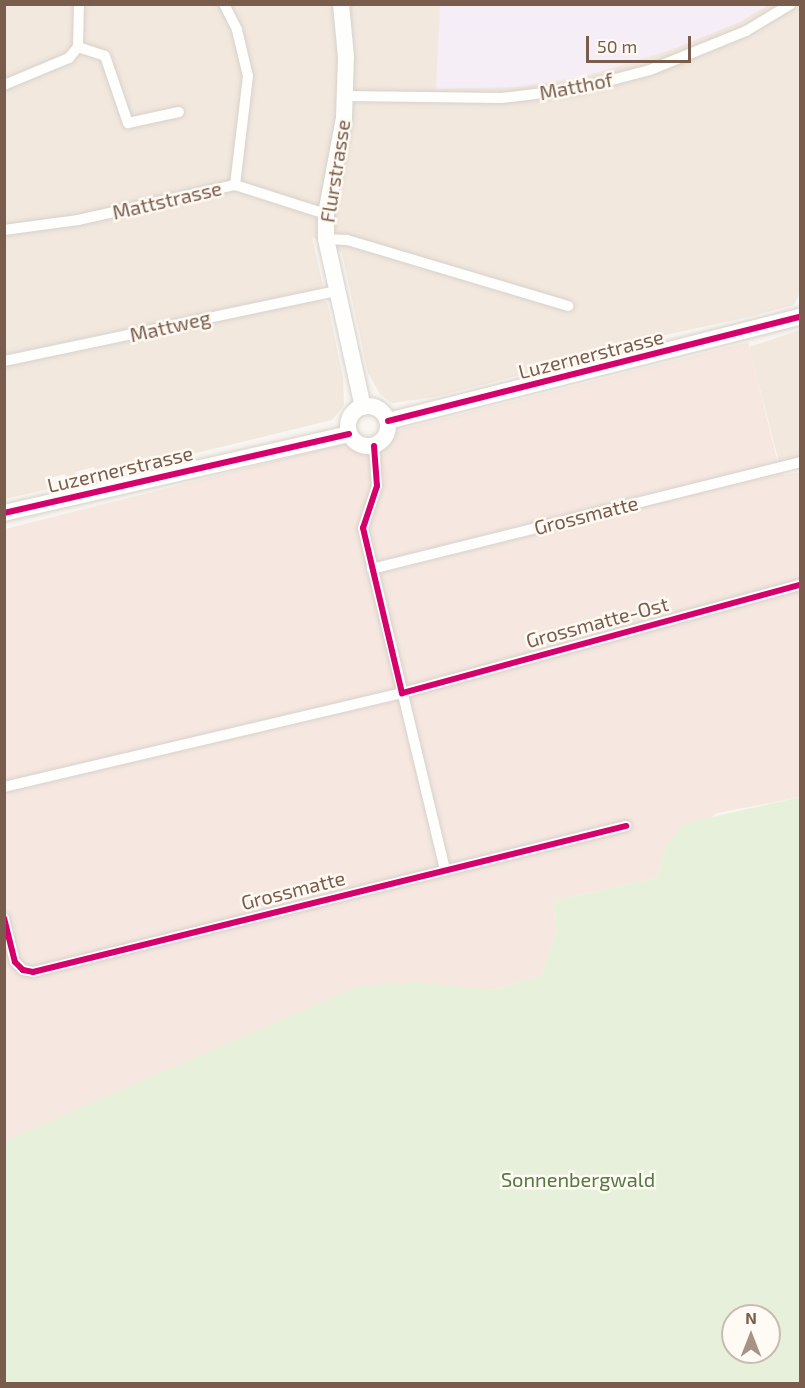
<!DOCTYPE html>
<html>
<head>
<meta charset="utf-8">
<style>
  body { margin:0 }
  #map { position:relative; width:805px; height:1388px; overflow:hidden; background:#f9f5f0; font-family:"Exo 2",sans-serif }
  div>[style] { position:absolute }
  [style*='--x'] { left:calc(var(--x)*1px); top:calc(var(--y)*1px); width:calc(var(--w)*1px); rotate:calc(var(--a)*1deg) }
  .residential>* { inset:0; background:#f2e8de }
  .commercial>* { inset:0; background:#f6e8e1 }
  .education>* { inset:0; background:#f6eef6 }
  .green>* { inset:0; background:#e7f0db }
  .roads { filter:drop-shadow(0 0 2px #d7d1cb) drop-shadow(0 0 2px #d7d1cb) }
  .street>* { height:10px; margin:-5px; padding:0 5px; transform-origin:5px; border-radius:5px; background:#fefefd }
  .secondary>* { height:16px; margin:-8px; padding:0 8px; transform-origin:8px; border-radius:8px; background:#fefefd }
  .secondary>.ring { margin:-8px; padding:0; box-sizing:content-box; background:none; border:16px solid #fefefd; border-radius:50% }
  .cycleway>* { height:6px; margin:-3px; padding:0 3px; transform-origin:3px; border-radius:3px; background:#d6006c }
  span { translate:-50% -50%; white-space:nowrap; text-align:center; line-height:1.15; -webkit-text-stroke:5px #fffaf3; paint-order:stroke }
  .street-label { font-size:20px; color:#7a5c4d }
  .park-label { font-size:20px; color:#537a41 }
  .frame { position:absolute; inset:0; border:6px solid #7a5c4d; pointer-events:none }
  .north { position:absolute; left:721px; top:1304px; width:60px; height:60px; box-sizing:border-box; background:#fffaf3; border:2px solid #cabbb1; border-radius:50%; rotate:0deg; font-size:16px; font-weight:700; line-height:24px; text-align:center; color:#7a5c4d }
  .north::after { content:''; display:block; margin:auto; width:21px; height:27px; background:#a69286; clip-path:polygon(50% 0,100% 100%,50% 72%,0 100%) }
  .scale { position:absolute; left:586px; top:36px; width:105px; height:27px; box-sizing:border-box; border:3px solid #7a5c4d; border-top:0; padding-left:8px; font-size:18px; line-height:21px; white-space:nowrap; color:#7a5c4d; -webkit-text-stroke:4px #fffaf3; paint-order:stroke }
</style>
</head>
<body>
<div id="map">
  <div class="residential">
    <i style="clip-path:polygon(5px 5px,800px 5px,800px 292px,794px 305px,753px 316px,633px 342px,576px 361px,435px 397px,392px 403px,380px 394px,368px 373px,342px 253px,312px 237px,323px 286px,319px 289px,5px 355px)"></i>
    <i style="clip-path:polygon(319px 300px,327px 302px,343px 377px,344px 405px,332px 420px,97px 477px,94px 467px,75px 472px,77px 482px,68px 484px,65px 474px,45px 479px,48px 489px,5px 499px,5px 366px)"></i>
    <i style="clip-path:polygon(800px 330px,800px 457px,779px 462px,749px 347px)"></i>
  </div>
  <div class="commercial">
    <i style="clip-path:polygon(748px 342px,781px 475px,800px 472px,800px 797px,718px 813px,667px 846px,656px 878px,553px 901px,557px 931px,541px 976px,491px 990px,404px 984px,5px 1141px,5px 529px)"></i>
  </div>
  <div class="education">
    <i style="clip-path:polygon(440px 5px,440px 4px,768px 5px,740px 22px,671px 50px,585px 76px,518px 87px,436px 89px)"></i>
  </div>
  <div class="green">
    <i style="clip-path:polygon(evenodd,800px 797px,800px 1383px,5px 1383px,5px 1141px,358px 986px,418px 982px,491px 990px,541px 976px,557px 931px,553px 901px,656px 878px,667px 846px,682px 824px,800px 797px,733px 1316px,769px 1316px,769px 1352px,733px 1352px,733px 1316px)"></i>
  </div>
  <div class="roads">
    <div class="street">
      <i style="--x:224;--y:4;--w:29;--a:63"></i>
      <i style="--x:237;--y:30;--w:47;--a:76.6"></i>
      <i style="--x:248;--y:76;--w:110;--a:96.8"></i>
      <i style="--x:78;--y:47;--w:28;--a:18"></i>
      <i style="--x:105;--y:56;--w:71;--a:71.1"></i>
      <i style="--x:128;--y:123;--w:52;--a:-12.2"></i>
      <i style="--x:4;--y:85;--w:70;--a:-22.6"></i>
      <i style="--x:69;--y:58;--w:14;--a:-51"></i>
      <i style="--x:78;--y:47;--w:43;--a:-88.7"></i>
      <i style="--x:345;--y:96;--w:157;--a:0.7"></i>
      <i style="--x:502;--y:98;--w:76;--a:-6.8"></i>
      <i style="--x:577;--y:89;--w:75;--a:-14.6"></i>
      <i style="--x:650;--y:70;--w:104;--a:-22.1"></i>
      <i style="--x:746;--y:31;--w:52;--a:-31"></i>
      <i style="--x:4;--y:230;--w:75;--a:-7.7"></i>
      <i style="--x:78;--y:220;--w:161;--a:-12.6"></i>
      <i style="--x:235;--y:185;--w:96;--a:17.7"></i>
      <i style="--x:326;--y:239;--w:21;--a:3"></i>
      <i style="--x:347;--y:240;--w:231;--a:16.6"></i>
      <i style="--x:4;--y:361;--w:339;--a:-11.9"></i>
      <i style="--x:374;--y:446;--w:40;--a:85.7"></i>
      <i style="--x:377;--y:486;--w:44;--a:108.4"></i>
      <i style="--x:363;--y:528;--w:352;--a:76.5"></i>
      <i style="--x:372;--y:569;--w:441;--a:-14"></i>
      <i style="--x:4;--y:787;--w:409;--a:-13.3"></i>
      <i style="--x:402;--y:693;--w:412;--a:-15.2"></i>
      <i style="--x:4;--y:918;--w:45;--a:76"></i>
      <i style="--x:15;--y:962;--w:11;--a:45"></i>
      <i style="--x:23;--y:970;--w:10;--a:11"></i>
      <i style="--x:33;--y:972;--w:611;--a:-13.83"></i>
    </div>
    <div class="secondary">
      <i style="--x:341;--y:4;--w:53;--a:84.6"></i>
      <i style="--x:346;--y:57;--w:61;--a:91.9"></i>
      <i style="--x:344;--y:118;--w:98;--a:100.6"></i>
      <i style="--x:326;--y:214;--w:25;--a:90"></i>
      <i style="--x:326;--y:239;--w:172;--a:77.6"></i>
      <i class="ring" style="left:348px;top:406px;width:24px;height:24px"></i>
      <i style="--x:388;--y:421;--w:425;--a:-14.2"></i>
      <i style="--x:4;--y:513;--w:354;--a:-12.9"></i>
    </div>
  </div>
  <div class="cycleway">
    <i style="--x:388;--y:421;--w:425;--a:-14.2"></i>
    <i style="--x:374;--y:446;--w:40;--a:85.7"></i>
    <i style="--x:377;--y:486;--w:44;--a:108.4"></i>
    <i style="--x:363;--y:528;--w:170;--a:76.7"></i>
    <i style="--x:402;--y:693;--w:412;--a:-15.2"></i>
    <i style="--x:4;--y:513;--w:354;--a:-12.9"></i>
    <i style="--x:4;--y:918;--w:45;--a:76"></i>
    <i style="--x:15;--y:962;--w:11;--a:45"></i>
    <i style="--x:23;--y:970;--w:10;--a:11"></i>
    <i style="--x:33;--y:972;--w:611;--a:-13.83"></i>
  </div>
  <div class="street-label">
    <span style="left:576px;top:86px;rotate:-11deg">Matthof</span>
    <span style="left:335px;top:171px;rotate:-81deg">Flurstrasse</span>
    <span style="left:167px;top:200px;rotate:-13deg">Mattstrasse</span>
    <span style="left:170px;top:326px;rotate:-13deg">Mattweg</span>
    <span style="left:591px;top:354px;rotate:-14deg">Luzernerstrasse</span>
    <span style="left:120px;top:469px;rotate:-13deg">Luzernerstrasse</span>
    <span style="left:586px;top:515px;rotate:-14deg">Grossmatte</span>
    <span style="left:597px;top:622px;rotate:-15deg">Grossmatte-Ost</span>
    <span style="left:293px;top:890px;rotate:-14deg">Grossmatte</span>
  </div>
  <div class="park-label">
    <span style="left:578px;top:1179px">Sonnenbergwald</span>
  </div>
  <div class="frame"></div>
  <div class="north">N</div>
  <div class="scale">50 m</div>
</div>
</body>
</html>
